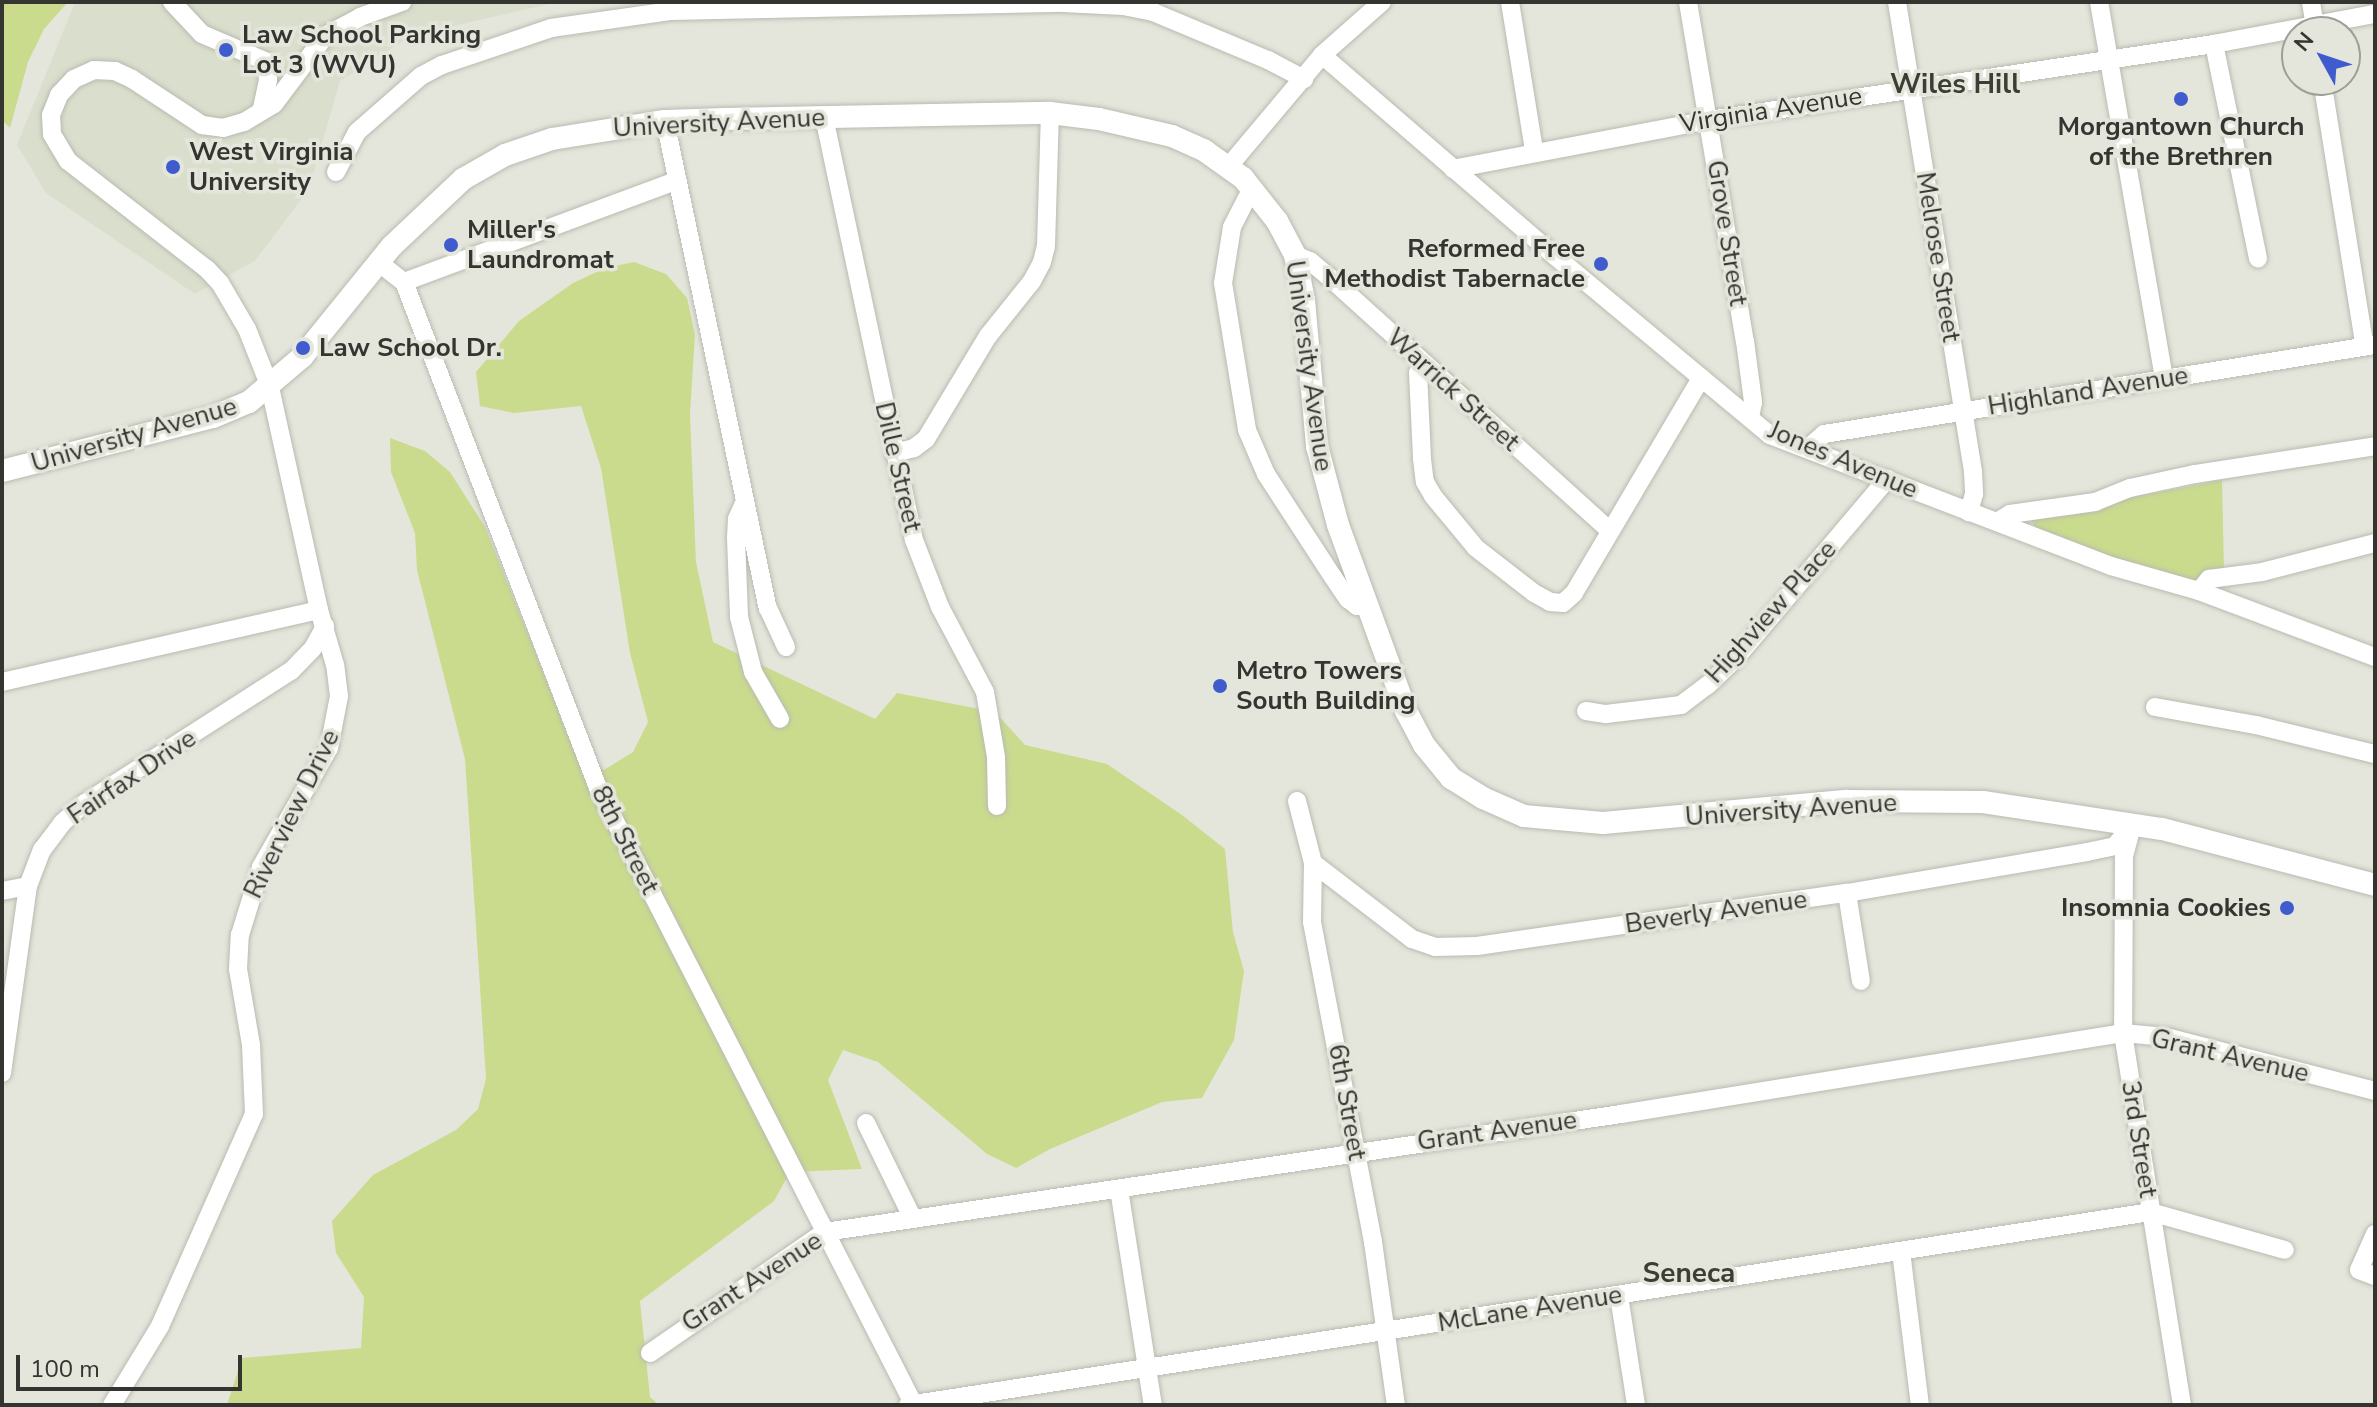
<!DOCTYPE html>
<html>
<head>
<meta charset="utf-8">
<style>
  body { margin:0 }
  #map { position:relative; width:2377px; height:1407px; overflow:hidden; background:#e4e6dc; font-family:"Nunito Sans",sans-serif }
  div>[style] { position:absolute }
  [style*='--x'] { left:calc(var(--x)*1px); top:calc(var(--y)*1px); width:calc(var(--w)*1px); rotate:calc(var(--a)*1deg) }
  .built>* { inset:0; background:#dadfcd }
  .green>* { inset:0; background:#cadb8e }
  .roads { filter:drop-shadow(0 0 2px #b8bbb0) drop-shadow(0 0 2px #b8bbb0) }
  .minor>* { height:18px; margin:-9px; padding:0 9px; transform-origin:9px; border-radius:9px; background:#fff }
  .tertiary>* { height:22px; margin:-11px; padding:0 11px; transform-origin:11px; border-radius:11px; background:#fff }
  .dots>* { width:22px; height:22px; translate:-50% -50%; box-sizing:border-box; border:4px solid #e4e6dc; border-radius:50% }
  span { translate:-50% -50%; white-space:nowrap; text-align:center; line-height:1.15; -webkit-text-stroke:7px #e4e6dc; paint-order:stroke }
  .poi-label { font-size:26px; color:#343531; font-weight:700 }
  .left { translate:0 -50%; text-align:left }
  .right { translate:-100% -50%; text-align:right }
  .street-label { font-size:26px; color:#343531 }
  .neighbourhood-label { font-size:28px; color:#3c3e35; font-weight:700 }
  .frame { position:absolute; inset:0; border:4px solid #343531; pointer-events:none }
  .north { position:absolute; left:2281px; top:16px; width:80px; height:80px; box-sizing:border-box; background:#e4e6dc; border:2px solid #9e9f98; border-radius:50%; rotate:310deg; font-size:22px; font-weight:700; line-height:32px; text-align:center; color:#343531 }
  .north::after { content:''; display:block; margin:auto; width:28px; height:36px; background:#3f5bce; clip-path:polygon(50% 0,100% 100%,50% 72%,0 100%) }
  .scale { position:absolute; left:16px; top:1355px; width:226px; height:36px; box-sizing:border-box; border:4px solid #343531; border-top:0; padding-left:10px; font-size:24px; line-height:28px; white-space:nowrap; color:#343531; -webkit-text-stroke:6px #e4e6dc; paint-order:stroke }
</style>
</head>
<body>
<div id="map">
  <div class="built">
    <i style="clip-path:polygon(75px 2px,558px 2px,411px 36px,340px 81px,309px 189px,255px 261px,195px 294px,46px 193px,17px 145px)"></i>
  </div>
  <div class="green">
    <i style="clip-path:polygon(2px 2px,68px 2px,44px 29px,28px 62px,10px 128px,2px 120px)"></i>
    <i style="clip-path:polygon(634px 262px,666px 274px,687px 298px,695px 335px,690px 414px,696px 562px,713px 642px,875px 719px,897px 693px,995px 712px,1025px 745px,1107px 764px,1182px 815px,1225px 849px,1233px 932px,1244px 971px,1234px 1040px,1202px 1098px,1162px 1102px,1050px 1149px,1016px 1168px,987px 1154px,878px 1062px,843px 1050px,828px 1080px,862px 1169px,790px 1172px,774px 1201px,640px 1301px,650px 1397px,659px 1405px,227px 1405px,242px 1358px,361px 1348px,364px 1297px,336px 1253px,332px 1221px,373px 1175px,456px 1130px,478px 1109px,486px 1079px,465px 759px,417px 570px,415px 533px,391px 472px,390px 438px,425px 451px,450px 472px,485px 527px,575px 752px,604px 770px,633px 752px,648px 722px,630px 653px,601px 468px,581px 406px,514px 413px,480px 406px,476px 372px,519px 321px,573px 283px,605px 268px)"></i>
    <i style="clip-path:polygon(2222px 480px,2224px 571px,2197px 585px,2129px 565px,2037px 531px,2030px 517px)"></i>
  </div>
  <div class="roads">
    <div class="minor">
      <i style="--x:172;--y:2;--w:44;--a:46.8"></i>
      <i style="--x:202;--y:34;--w:71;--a:23.3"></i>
      <i style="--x:267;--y:62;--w:18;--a:87"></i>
      <i style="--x:268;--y:80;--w:30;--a:102"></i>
      <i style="--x:1510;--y:2;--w:151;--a:80.8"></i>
      <i style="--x:1688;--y:2;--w:344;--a:80.5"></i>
      <i style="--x:1745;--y:341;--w:62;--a:82.5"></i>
      <i style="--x:1753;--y:402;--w:15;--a:101"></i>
      <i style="--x:1897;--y:2;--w:476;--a:80.8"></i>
      <i style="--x:1973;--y:472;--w:22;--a:87"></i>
      <i style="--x:1974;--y:494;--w:19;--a:106"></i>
      <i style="--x:2099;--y:2;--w:382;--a:80.2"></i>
      <i style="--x:2311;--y:2;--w:30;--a:81"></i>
      <i style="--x:2214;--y:44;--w:219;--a:78.4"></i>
      <i style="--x:1322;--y:55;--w:292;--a:40.8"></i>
      <i style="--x:1543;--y:246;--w:295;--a:39.8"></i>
      <i style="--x:1770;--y:435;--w:365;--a:21"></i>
      <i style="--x:2111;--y:566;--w:91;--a:15.9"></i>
      <i style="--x:2199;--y:591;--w:188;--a:20.6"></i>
      <i style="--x:2322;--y:80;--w:270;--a:80.9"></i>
      <i style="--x:824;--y:117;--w:432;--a:78"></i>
      <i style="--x:914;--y:540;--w:72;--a:68.8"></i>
      <i style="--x:940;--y:607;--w:96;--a:62.1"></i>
      <i style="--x:985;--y:692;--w:66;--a:80.4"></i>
      <i style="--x:996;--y:757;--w:49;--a:88.8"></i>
      <i style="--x:665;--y:121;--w:498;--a:78.1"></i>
      <i style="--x:768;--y:608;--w:43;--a:65.2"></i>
      <i style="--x:1229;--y:166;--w:145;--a:-50"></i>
      <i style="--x:1322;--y:55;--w:80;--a:-41.5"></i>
      <i style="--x:1453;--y:169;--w:261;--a:-10.8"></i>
      <i style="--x:1709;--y:120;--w:511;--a:-8.56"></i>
      <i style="--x:2214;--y:44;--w:164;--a:-10.6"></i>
      <i style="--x:336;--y:172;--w:45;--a:-62.3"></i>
      <i style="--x:357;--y:132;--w:85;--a:-41.2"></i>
      <i style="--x:421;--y:76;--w:24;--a:-28"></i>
      <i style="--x:442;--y:65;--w:115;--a:-18.7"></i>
      <i style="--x:551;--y:28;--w:120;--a:-8.1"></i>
      <i style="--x:670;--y:11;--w:393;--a:-1.2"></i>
      <i style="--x:1063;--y:3;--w:60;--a:2.9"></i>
      <i style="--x:1123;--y:6;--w:31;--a:11"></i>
      <i style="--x:1153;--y:12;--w:125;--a:22.7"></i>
      <i style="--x:1268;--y:60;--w:41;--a:27.8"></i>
      <i style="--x:1252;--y:188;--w:44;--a:117.1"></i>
      <i style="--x:1232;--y:227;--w:57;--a:99.1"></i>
      <i style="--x:1223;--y:283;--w:149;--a:80.7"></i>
      <i style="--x:1247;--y:430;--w:48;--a:66.6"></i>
      <i style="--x:1266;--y:474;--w:123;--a:57"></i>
      <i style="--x:1333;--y:577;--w:27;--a:56"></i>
      <i style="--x:1348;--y:599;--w:11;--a:38"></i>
      <i style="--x:1357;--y:606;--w:10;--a:-17"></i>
      <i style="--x:1295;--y:255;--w:16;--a:22"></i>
      <i style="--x:1310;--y:261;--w:23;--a:40"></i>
      <i style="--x:1328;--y:276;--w:379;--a:42.1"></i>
      <i style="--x:378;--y:262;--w:33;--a:38"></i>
      <i style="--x:404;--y:282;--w:542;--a:69.02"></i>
      <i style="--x:598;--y:788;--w:693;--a:62.88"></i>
      <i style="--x:404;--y:282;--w:289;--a:-20.4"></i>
      <i style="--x:1423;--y:363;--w:11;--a:117"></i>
      <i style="--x:1418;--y:373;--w:86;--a:87.3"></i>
      <i style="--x:1422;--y:459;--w:23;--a:83"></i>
      <i style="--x:1425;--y:482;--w:16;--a:60"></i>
      <i style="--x:1433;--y:496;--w:67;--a:50.4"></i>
      <i style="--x:1476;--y:548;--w:73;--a:37.8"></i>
      <i style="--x:1534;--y:593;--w:18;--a:29"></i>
      <i style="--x:1550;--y:602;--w:13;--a:4"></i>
      <i style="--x:1563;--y:603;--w:15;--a:-42"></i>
      <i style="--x:1574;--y:593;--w:250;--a:-59.4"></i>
      <i style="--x:1807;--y:449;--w:23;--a:-41"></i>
      <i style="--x:1824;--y:434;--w:558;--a:-9.18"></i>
      <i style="--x:894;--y:453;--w:21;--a:-14"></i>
      <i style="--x:914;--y:448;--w:15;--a:-37"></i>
      <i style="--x:926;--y:439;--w:120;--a:-59"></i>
      <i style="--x:988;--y:336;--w:70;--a:-51.3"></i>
      <i style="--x:1032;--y:281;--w:21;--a:-62"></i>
      <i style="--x:1042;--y:262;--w:16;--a:-76"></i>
      <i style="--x:1046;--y:246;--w:133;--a:-88.3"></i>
      <i style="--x:745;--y:501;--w:20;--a:114"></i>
      <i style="--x:737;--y:519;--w:19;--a:93"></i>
      <i style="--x:736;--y:538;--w:79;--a:87.8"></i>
      <i style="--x:739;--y:617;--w:57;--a:75.7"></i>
      <i style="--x:753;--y:672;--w:54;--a:60.1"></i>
      <i style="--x:1997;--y:522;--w:15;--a:-32"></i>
      <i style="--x:2010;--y:514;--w:86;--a:-8"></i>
      <i style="--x:2095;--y:502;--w:38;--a:-22"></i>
      <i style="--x:2130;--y:488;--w:66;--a:-12.2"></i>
      <i style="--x:2195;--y:474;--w:182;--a:-8.8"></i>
      <i style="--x:2199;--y:591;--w:16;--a:-50"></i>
      <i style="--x:2209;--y:579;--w:53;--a:-7.5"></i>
      <i style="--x:2262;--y:572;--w:117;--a:-14.4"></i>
      <i style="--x:2;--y:682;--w:325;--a:-12.8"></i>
      <i style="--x:2155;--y:707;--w:103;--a:10.1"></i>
      <i style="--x:2256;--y:725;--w:122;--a:13.7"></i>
      <i style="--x:1586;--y:711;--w:20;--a:9"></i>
      <i style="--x:1606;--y:714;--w:76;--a:-6.8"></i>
      <i style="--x:1681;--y:705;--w:34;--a:-37"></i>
      <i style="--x:1708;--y:685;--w:37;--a:-44"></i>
      <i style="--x:1735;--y:659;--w:236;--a:-49.8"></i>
      <i style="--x:1297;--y:801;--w:64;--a:75.5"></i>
      <i style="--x:1313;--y:863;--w:59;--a:91"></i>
      <i style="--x:1312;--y:922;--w:326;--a:79.2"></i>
      <i style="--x:1373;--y:1242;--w:165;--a:82"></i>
      <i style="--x:2131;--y:830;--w:28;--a:105"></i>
      <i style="--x:2124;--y:857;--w:176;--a:90.3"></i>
      <i style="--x:2123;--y:1033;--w:377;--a:81"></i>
      <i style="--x:1313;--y:863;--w:125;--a:37.5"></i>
      <i style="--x:1412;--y:939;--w:24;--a:19"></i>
      <i style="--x:1435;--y:947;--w:42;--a:-1.4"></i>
      <i style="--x:1477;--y:946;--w:374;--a:-8.2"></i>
      <i style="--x:1847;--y:893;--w:243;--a:-9.7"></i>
      <i style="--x:2087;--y:852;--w:29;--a:-12"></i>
      <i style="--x:2115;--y:846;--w:28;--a:-51"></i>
      <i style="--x:2;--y:891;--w:26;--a:-11"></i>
      <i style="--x:1847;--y:893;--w:89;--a:81"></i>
      <i style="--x:2;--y:1073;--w:189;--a:-82.1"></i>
      <i style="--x:28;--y:886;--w:39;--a:-69"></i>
      <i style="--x:42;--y:850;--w:34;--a:-53"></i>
      <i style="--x:62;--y:823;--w:30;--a:-41"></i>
      <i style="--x:85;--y:803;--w:245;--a:-32.7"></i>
      <i style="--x:291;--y:671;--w:32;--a:-46"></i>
      <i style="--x:313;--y:648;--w:25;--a:-61"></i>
      <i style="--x:866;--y:1123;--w:107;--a:63.9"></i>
      <i style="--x:1119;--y:1189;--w:219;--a:81.1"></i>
      <i style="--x:2375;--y:1234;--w:39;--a:114"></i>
      <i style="--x:2359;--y:1270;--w:17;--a:21"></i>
      <i style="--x:1901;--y:1251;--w:155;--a:83"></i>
      <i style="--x:1619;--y:1296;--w:110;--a:81.1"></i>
      <i style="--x:650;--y:1353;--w:213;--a:-34.7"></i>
      <i style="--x:825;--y:1232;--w:805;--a:-8.43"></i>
      <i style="--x:1621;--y:1114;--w:508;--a:-9.17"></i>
      <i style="--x:2123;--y:1033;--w:43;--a:5.3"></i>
      <i style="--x:2166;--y:1037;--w:216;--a:14.5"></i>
      <i style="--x:112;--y:1405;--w:92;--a:-58.7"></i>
      <i style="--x:160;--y:1326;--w:232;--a:-66.1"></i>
      <i style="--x:254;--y:1114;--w:69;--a:-92.5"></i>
      <i style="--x:251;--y:1045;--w:77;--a:-99.7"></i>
      <i style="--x:238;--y:969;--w:34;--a:-87"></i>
      <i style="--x:240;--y:935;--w:71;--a:-72.8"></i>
      <i style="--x:261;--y:867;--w:137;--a:-60.3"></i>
      <i style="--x:329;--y:748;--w:53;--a:-79.1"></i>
      <i style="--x:339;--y:696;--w:31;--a:-97"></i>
      <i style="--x:335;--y:665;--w:57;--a:-106.2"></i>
      <i style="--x:319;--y:610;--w:228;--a:-102.4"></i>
      <i style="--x:270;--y:387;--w:62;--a:-111.6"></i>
      <i style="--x:247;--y:329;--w:53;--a:-120.4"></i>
      <i style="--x:220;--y:283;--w:18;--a:-133"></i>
      <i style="--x:208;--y:270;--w:177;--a:-142.1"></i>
      <i style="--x:68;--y:161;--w:31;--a:-121"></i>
      <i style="--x:52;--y:134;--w:19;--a:-93"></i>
      <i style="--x:51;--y:115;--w:22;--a:-68"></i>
      <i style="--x:59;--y:95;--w:22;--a:-47"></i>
      <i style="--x:74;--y:79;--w:22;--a:-24"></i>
      <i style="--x:94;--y:70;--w:21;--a:3"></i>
      <i style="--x:115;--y:71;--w:19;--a:25"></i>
      <i style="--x:132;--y:79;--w:84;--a:33.3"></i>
      <i style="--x:202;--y:125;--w:21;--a:8"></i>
      <i style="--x:223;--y:128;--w:22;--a:-16"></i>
      <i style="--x:244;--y:122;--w:35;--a:-31"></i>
      <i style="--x:274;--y:104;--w:85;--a:-53.1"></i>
      <i style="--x:325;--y:36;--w:40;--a:-28"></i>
      <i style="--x:360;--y:17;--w:45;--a:-19.7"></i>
      <i style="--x:908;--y:1405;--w:1258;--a:-8.83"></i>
      <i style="--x:2151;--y:1212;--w:139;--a:15.8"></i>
    </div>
    <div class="tertiary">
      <i style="--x:2;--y:471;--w:218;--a:-14.4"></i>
      <i style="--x:213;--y:417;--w:39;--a:-23"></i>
      <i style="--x:249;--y:402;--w:70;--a:-40.3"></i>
      <i style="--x:302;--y:357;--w:143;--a:-51"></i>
      <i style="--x:392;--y:246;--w:98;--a:-43.3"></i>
      <i style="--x:463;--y:179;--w:48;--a:-29.7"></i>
      <i style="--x:505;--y:155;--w:50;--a:-18.8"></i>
      <i style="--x:552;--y:139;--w:114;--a:-9.1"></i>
      <i style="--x:665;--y:121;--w:60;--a:-1.9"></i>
      <i style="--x:725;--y:119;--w:325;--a:-1.1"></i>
      <i style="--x:1050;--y:113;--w:49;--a:7"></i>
      <i style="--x:1099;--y:119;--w:75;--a:13.1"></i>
      <i style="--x:1172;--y:136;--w:36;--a:24"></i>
      <i style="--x:1205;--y:151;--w:47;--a:35.4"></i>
      <i style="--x:1243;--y:178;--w:55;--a:51.7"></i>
      <i style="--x:1277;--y:221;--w:38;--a:62"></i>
      <i style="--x:1295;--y:255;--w:46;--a:78.7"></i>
      <i style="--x:1304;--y:300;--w:147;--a:84.9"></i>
      <i style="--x:1317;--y:446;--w:82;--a:75.1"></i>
      <i style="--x:1338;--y:525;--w:198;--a:69.9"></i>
      <i style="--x:1406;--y:711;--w:38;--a:62"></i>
      <i style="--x:1424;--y:745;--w:43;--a:50.7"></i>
      <i style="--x:1451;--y:778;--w:38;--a:32"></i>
      <i style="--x:1483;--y:798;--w:45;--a:23.7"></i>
      <i style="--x:1524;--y:816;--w:79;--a:5.1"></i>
      <i style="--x:1603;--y:823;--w:245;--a:-5.2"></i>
      <i style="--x:1847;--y:801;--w:136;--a:0.4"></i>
      <i style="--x:1983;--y:802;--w:181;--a:8.6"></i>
      <i style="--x:2162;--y:829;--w:220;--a:14.7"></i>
    </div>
  </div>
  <div class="dots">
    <i style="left:226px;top:50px;background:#3f5bce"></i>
    <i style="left:2181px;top:99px;background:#3f5bce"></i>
    <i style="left:173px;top:167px;background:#3f5bce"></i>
    <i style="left:451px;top:245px;background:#3f5bce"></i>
    <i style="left:1601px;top:264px;background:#3f5bce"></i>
    <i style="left:303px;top:348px;background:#3f5bce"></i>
    <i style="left:1220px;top:686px;background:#3f5bce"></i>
    <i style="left:2287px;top:908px;background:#3f5bce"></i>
  </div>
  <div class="poi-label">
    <span class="left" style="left:242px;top:50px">Law School Parking<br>Lot 3 (WVU)</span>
    <span style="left:2181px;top:142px">Morgantown Church<br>of the Brethren</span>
    <span class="left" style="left:189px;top:167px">West Virginia<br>University</span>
    <span class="left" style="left:467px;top:245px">Miller's<br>Laundromat</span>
    <span class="right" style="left:1585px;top:264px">Reformed Free<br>Methodist Tabernacle</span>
    <span class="left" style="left:319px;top:348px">Law School Dr.</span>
    <span class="left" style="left:1236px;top:686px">Metro Towers<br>South Building</span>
    <span class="right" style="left:2271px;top:908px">Insomnia Cookies</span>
  </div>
  <div class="street-label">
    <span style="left:1771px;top:110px;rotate:-9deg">Virginia Avenue</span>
    <span style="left:719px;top:123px;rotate:-3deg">University Avenue</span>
    <span style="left:1727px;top:233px;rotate:81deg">Grove Street</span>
    <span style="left:1938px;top:257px;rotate:81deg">Melrose Street</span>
    <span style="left:1309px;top:366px;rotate:82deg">University Avenue</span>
    <span style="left:1453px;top:390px;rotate:42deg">Warrick Street</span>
    <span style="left:2088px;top:391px;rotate:-9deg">Highland Avenue</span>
    <span style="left:134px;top:435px;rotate:-16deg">University Avenue</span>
    <span style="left:1843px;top:460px;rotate:23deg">Jones Avenue</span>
    <span style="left:898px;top:467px;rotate:77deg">Dille Street</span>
    <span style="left:1771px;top:612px;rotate:-48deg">Highview Place</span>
    <span style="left:132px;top:777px;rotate:-34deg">Fairfax Drive</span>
    <span style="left:1791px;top:810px;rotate:-4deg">University Avenue</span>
    <span style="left:292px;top:814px;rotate:-64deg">Riverview Drive</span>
    <span style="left:625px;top:840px;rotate:63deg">8th Street</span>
    <span style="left:1716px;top:912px;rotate:-8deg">Beverly Avenue</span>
    <span style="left:2230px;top:1056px;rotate:13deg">Grant Avenue</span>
    <span style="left:1347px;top:1102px;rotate:80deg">6th Street</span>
    <span style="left:1497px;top:1131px;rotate:-8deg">Grant Avenue</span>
    <span style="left:2139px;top:1139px;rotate:81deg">3rd Street</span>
    <span style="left:752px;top:1282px;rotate:-33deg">Grant Avenue</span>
    <span style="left:1530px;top:1309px;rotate:-9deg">McLane Avenue</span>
  </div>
  <div class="neighbourhood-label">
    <span style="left:1955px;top:84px">Wiles Hill</span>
    <span style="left:1689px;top:1273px">Seneca</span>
  </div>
  <div class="frame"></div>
  <div class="north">N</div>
  <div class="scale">100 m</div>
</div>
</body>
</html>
